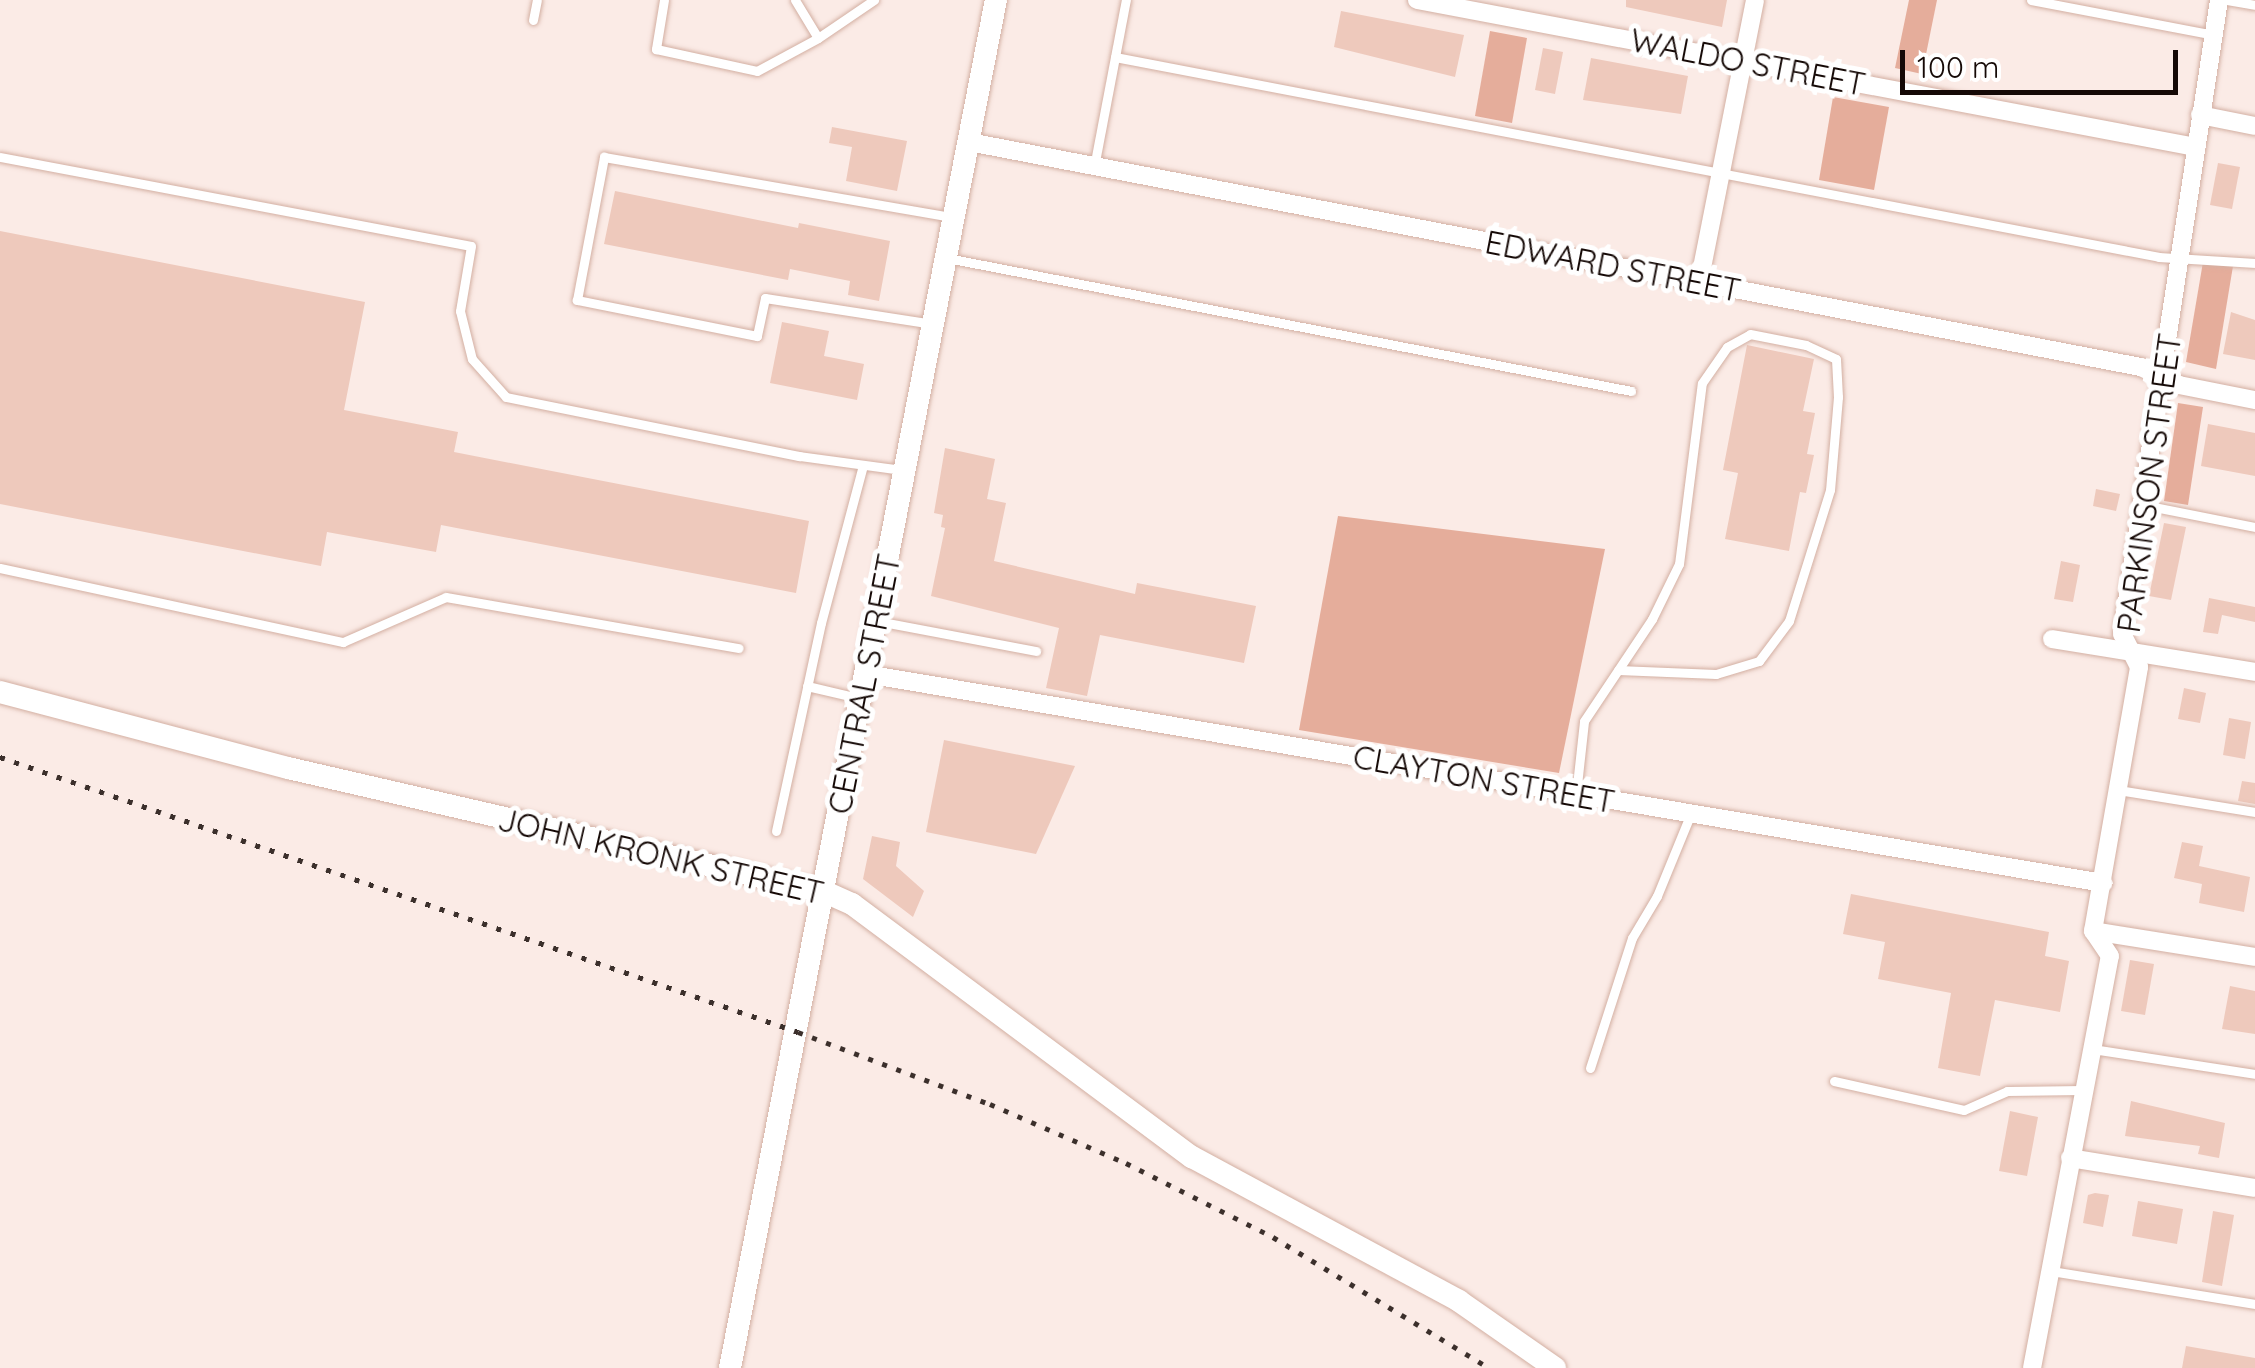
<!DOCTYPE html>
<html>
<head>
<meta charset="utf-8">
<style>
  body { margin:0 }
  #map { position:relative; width:2255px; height:1368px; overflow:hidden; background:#fbebe6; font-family:Quicksand,sans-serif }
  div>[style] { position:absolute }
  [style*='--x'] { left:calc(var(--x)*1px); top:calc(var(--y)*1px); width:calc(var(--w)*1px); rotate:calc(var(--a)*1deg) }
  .green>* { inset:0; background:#e5ad9b }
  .building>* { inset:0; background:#eec9bc }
  .roads { filter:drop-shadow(0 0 2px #d3afa2) drop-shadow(0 0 2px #d3afa2) }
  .service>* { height:9px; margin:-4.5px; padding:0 4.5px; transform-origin:4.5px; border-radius:4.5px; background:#fff }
  .minor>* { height:18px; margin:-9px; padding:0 9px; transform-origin:9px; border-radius:9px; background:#fff }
  .tertiary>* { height:22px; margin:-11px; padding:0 11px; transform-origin:11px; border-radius:11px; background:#fff }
  .rail>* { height:5px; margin-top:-2.5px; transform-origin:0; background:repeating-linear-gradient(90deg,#3b2f2b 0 5px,transparent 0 15px) }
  span { translate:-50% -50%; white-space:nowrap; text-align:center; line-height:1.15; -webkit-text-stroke:10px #fff; paint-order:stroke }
  .street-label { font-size:32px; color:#150906 }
  .scale { position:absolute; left:1900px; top:50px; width:278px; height:45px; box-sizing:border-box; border:5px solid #150906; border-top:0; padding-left:12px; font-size:30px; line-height:35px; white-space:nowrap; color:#150906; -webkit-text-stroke:8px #fff; paint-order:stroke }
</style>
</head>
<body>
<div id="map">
  <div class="green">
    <i style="clip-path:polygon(1909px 0,1937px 0,1922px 74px,1895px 68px)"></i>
    <i style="clip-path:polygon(1490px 31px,1527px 38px,1512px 123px,1475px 116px)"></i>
    <i style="clip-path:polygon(1833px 97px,1889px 107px,1874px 190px,1819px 180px)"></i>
    <i style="clip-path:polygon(2203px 262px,2233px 266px,2216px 369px,2186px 362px)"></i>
    <i style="clip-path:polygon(2178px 403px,2203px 407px,2188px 505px,2164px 501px)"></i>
    <i style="clip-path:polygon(1338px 516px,1605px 549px,1559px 773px,1299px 730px)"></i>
  </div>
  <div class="building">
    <i style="clip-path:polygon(1626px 0,1727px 0,1722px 27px,1626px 7px)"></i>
    <i style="clip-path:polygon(1341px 11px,1464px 35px,1455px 77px,1334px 47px)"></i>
    <i style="clip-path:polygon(1543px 48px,1563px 52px,1555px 94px,1535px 90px)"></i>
    <i style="clip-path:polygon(1591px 58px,1688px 76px,1681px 114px,1583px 100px)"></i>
    <i style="clip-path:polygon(832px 127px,907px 141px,897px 191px,846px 181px,852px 147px,829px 143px)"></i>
    <i style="clip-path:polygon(2218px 163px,2240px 167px,2232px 209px,2210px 205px)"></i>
    <i style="clip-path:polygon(615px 191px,798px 228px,799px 223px,890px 241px,879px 301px,848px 295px,850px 281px,790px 269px,788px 280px,604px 244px)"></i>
    <i style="clip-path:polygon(0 231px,365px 302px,344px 410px,458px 432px,454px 452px,809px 521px,796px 593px,441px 525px,436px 552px,327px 532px,321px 566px,0 504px)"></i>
    <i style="clip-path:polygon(2231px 312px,2255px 320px,2255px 360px,2223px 354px)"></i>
    <i style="clip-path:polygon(782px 322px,829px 331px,824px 356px,864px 364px,857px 400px,770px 383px)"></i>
    <i style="clip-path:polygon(1747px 345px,1814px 359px,1803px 411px,1815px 413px,1807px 454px,1814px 455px,1806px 493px,1800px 492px,1789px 551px,1725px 539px,1738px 473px,1723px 470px)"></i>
    <i style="clip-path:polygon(2208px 424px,2255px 433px,2255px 476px,2201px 466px)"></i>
    <i style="clip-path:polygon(945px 448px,995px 459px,987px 499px,1006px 503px,994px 561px,1135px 594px,1137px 583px,1256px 606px,1244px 663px,1100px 635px,1087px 696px,1046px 688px,1059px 628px,931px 596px,945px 528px,941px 527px,943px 515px,934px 513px)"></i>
    <i style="clip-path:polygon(2096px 489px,2120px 494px,2116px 511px,2093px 506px)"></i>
    <i style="clip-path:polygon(2164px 523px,2186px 527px,2171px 600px,2149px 596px)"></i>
    <i style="clip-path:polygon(2061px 561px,2080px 565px,2073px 602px,2054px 599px)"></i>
    <i style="clip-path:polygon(2209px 598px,2255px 607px,2255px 622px,2222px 615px,2218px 634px,2203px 632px)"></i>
    <i style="clip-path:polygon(2184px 688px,2206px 693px,2200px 723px,2178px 719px)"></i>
    <i style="clip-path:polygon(2229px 718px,2251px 722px,2245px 759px,2223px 755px)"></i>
    <i style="clip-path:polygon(944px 740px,1075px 766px,1036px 854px,926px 832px)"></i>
    <i style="clip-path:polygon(2242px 781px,2255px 783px,2255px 804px,2238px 801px)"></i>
    <i style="clip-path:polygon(872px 836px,900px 842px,896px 866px,924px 891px,913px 917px,863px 879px)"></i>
    <i style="clip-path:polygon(2182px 842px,2203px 846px,2199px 866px,2250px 877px,2244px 912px,2199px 903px,2202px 884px,2174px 878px)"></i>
    <i style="clip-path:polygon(1851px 894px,2049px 932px,2045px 956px,2069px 961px,2060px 1012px,1995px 1000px,1980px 1076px,1938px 1068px,1951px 993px,1878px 979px,1885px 942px,1843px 934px)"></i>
    <i style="clip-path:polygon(2130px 960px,2154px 964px,2145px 1015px,2121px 1011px)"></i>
    <i style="clip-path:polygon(2230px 986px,2255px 991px,2255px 1034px,2222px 1029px)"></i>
    <i style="clip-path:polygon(2131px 1101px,2225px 1123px,2219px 1158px,2198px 1154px,2200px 1146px,2125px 1136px)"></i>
    <i style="clip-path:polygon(2010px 1111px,2038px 1117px,2027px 1176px,1999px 1171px)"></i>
    <i style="clip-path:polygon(2095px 1193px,2109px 1195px,2103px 1227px,2083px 1223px,2088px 1195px)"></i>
    <i style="clip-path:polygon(2138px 1201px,2183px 1209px,2177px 1244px,2132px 1236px)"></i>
    <i style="clip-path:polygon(2213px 1211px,2234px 1215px,2222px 1286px,2202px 1282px)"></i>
    <i style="clip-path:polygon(2186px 1346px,2255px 1358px,2255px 1368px,2182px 1368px)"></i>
  </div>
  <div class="roads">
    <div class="service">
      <i style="--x:664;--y:0;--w:50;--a:99.3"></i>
      <i style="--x:656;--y:49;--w:103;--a:12.3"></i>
      <i style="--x:757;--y:71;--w:69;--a:-28.4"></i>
      <i style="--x:795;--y:0;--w:44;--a:58.8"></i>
      <i style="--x:818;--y:38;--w:68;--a:-34.2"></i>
      <i style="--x:2031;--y:0;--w:186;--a:10.8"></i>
      <i style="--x:2227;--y:0;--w:28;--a:10"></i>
      <i style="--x:533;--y:20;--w:20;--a:-79"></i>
      <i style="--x:1115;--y:57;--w:1063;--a:10.84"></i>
      <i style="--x:2159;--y:257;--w:96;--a:3.6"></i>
      <i style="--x:0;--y:157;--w:479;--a:10.7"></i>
      <i style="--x:471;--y:246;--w:66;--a:99.6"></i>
      <i style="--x:460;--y:311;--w:49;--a:76"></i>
      <i style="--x:472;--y:359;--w:51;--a:48.2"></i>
      <i style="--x:506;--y:397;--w:299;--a:11.4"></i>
      <i style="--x:799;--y:456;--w:105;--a:7.7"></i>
      <i style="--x:1094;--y:167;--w:170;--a:-79.2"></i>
      <i style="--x:947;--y:258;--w:697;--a:11"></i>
      <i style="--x:933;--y:324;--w:170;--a:-171.2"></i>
      <i style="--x:765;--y:298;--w:39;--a:102"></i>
      <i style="--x:757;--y:336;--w:184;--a:-168.7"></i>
      <i style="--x:577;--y:300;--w:146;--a:-79.3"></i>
      <i style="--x:604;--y:157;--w:353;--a:9.8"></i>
      <i style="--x:2144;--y:505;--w:113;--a:11.2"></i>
      <i style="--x:0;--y:568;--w:351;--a:12.2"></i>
      <i style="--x:343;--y:642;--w:112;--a:-23.6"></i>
      <i style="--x:446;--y:597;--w:297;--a:9.9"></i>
      <i style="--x:877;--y:621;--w:162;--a:10.7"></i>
      <i style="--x:807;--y:686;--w:52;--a:13.2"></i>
      <i style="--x:2118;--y:790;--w:139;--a:9.1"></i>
      <i style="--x:1576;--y:794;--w:73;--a:-83.7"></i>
      <i style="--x:1584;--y:721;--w:123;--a:-56.3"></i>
      <i style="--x:1652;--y:619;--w:61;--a:-63.9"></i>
      <i style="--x:1679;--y:564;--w:182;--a:-82.8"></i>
      <i style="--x:1702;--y:383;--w:44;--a:-55.2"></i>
      <i style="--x:1727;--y:347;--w:26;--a:-29"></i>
      <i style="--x:1750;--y:334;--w:57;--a:11.1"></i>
      <i style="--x:1806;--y:345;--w:33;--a:25"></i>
      <i style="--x:1836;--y:359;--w:38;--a:87"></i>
      <i style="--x:1838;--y:397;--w:93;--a:94.9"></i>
      <i style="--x:1830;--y:490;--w:137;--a:107.4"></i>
      <i style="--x:1789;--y:621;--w:50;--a:126.9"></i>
      <i style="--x:1759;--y:661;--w:45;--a:163.2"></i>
      <i style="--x:1716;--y:674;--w:98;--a:-177.7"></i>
      <i style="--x:776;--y:831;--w:213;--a:-77.8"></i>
      <i style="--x:821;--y:623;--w:163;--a:-75.1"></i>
      <i style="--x:2092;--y:1049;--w:165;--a:8.7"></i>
      <i style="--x:1590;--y:1068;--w:137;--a:-72.1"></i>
      <i style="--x:1632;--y:938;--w:49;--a:-59.2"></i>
      <i style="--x:1657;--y:896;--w:90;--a:-67.7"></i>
      <i style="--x:1834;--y:1081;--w:133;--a:12.6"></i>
      <i style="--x:1964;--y:1110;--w:47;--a:-23.8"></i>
      <i style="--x:2007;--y:1091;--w:76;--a:-0.8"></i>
      <i style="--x:2051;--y:1271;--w:207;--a:9.2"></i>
    </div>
    <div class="minor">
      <i style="--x:1417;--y:0;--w:793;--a:10.69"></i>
      <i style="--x:2200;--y:115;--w:56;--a:11.3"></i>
      <i style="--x:969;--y:142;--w:1193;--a:10.87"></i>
      <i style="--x:2141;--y:367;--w:42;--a:25.3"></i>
      <i style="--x:2179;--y:385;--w:77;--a:11.2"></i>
      <i style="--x:1699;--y:283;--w:288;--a:-78.8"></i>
      <i style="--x:2052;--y:639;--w:206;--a:9.2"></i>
      <i style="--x:866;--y:674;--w:1255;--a:9.59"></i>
      <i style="--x:2093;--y:931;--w:164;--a:9.1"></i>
      <i style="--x:2070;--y:1158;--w:187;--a:9.2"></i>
      <i style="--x:2032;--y:1368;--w:419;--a:-79.3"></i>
      <i style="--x:2110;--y:956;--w:30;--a:-124"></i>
      <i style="--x:2093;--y:931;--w:268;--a:-80.1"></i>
      <i style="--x:2139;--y:667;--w:37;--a:-117"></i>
      <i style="--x:2122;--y:634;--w:641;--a:-81.3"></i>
    </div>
    <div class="tertiary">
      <i style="--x:0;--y:692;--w:298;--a:14.8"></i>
      <i style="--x:288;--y:768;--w:551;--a:13"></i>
      <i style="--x:825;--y:892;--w:30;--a:24"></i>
      <i style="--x:852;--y:904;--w:424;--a:36.7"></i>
      <i style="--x:1192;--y:1157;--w:303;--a:28.3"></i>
      <i style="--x:1459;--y:1301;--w:117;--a:34.9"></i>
      <i style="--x:730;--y:1368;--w:1394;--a:-79"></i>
    </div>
  </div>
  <div class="rail">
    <i style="--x:0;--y:757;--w:844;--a:19.01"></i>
    <i style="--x:798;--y:1032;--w:205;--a:20.6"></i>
    <i style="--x:990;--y:1104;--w:148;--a:23.5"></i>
    <i style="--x:1126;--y:1163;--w:165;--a:26.7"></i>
    <i style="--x:1273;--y:1237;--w:253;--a:31.2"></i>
  </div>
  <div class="street-label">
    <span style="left:1748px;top:62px;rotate:11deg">WALDO STREET</span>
    <span style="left:1613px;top:266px;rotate:11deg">EDWARD STREET</span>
    <span style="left:2149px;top:483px;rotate:-82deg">PARKINSON STREET</span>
    <span style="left:864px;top:684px;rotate:-79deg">CENTRAL STREET</span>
    <span style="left:1484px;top:779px;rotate:10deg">CLAYTON STREET</span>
    <span style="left:661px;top:856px;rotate:13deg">JOHN KRONK STREET</span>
  </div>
  <div class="scale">100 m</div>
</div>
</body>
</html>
